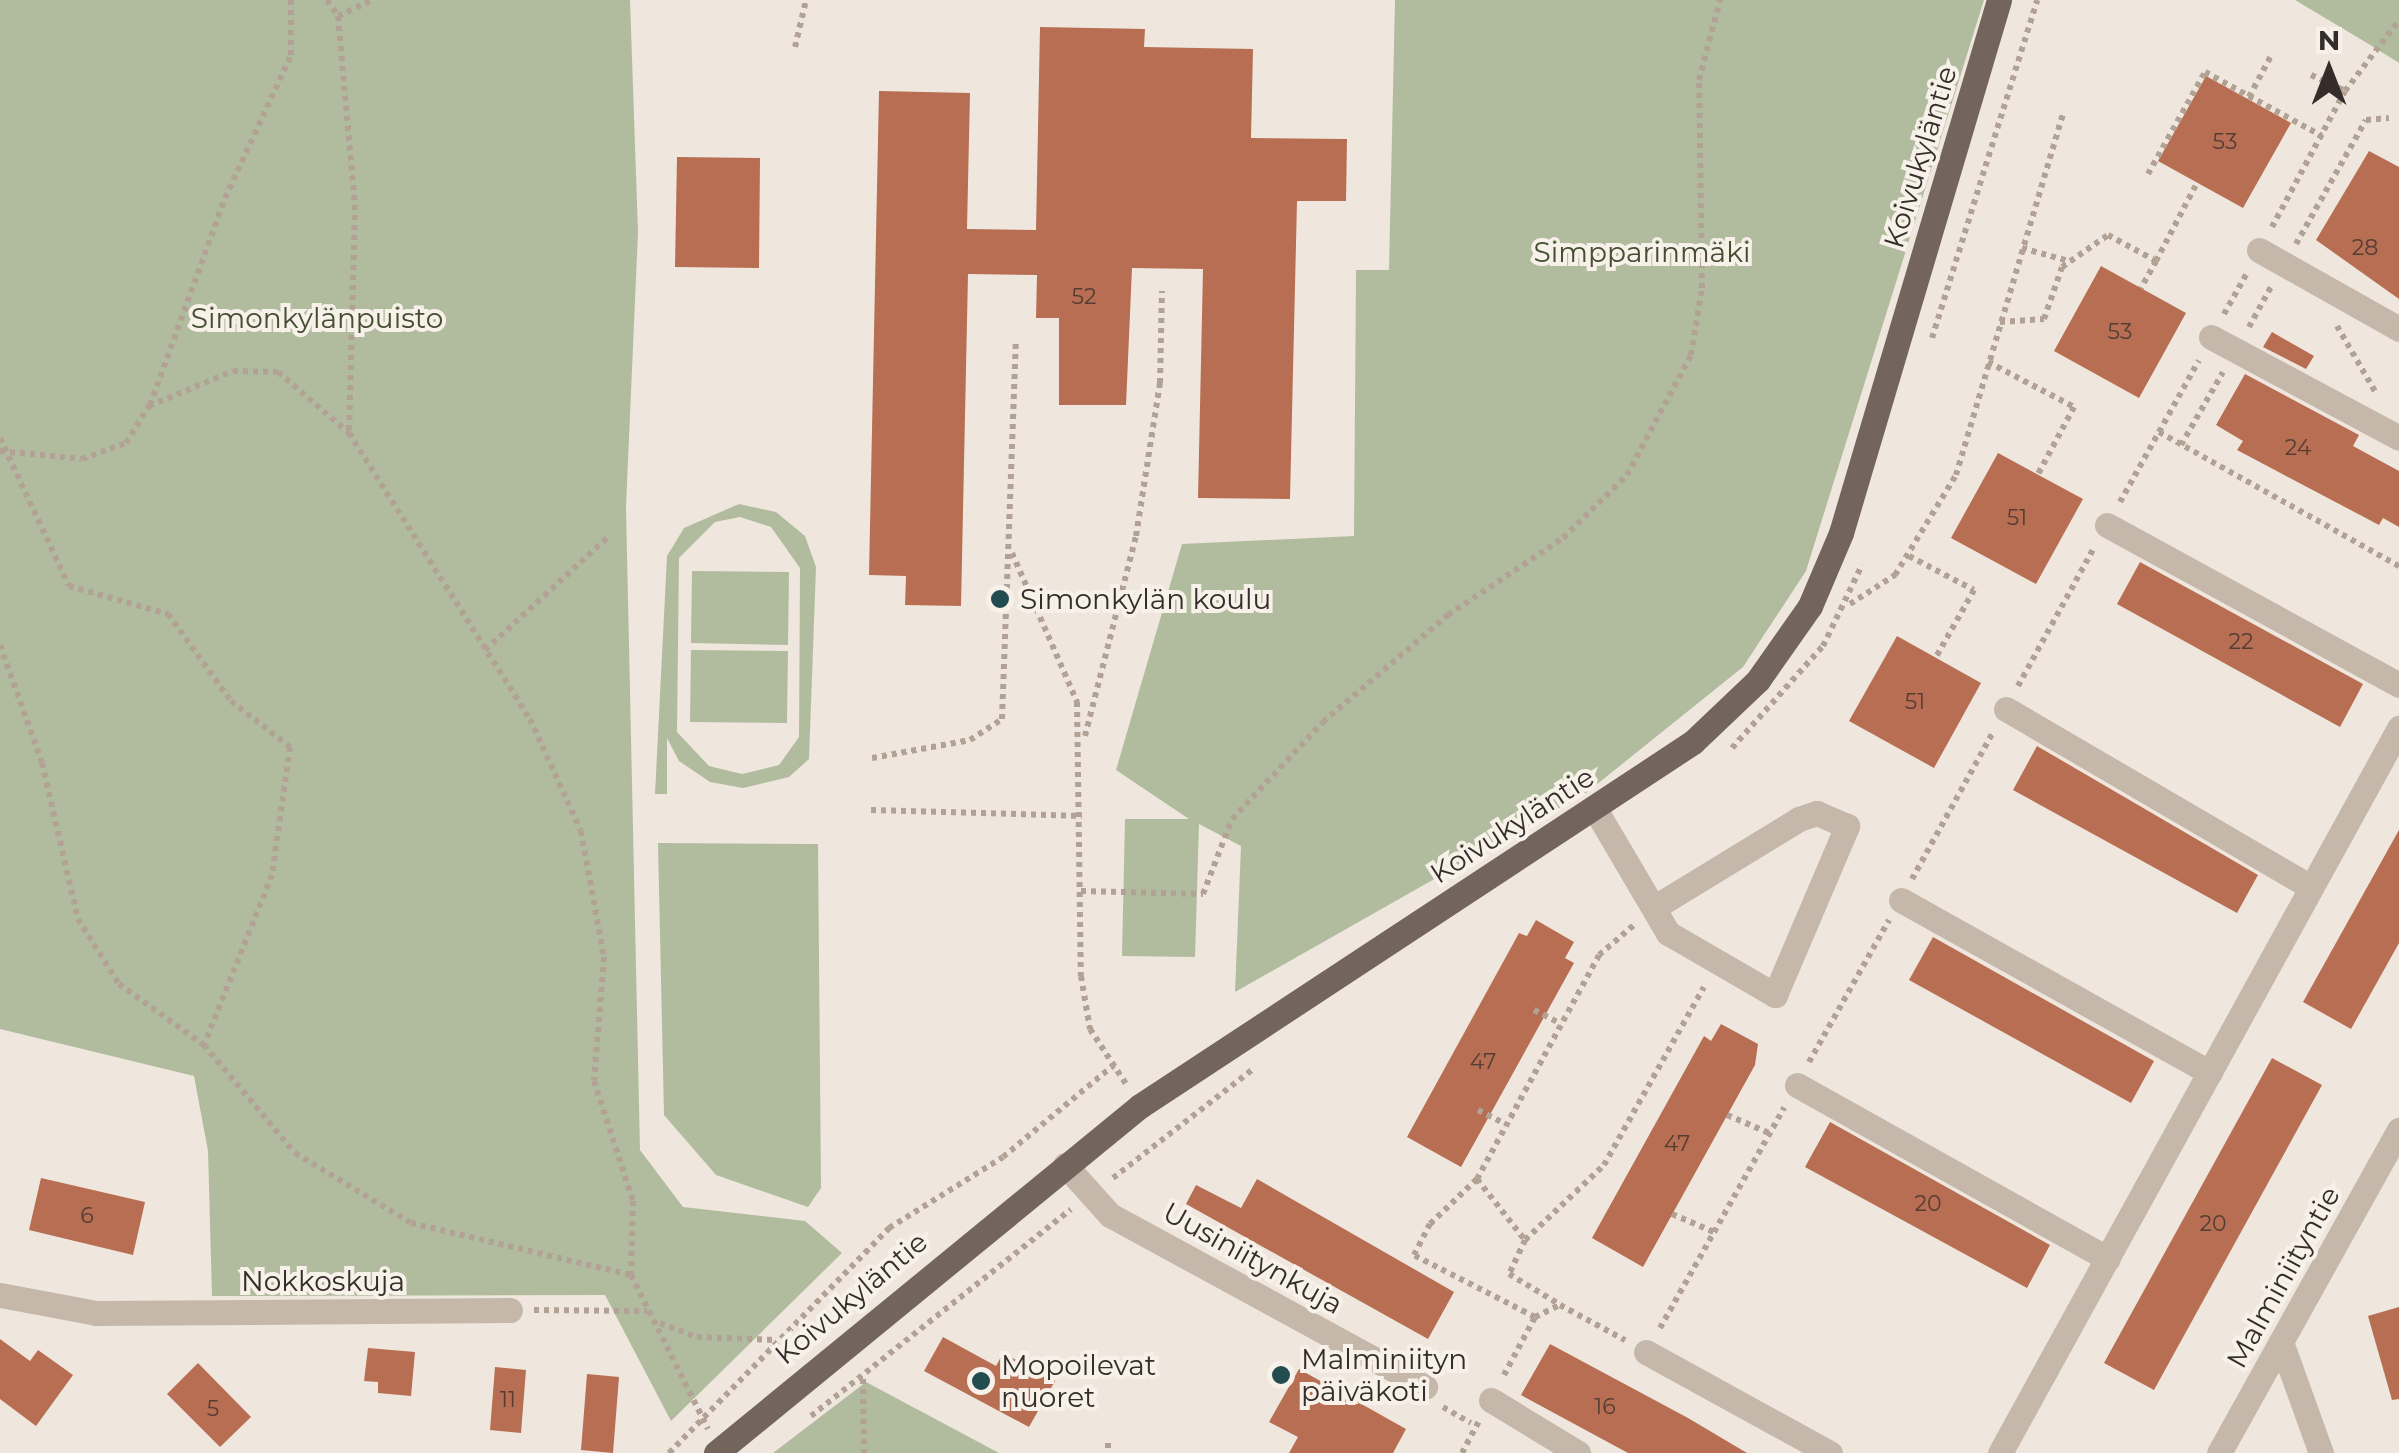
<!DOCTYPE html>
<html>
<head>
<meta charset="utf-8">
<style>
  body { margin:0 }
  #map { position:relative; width:2399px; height:1453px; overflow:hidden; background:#efe7dd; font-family:Montserrat,sans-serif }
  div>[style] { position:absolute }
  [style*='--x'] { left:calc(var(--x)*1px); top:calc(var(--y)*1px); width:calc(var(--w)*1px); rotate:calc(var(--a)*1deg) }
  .green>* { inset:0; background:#b1bc9f }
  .building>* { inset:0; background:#b76e53 }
  .path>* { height:6px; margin-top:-3px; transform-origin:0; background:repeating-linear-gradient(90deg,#b1a295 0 5px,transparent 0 10px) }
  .minor>* { height:25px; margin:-12.5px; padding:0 12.5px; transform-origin:12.5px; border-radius:12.5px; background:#c5b8aa }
  .major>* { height:25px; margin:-12.5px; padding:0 12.5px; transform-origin:12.5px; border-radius:12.5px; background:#74655c }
  .dots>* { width:28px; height:28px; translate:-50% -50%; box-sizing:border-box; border:5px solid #f7f1e9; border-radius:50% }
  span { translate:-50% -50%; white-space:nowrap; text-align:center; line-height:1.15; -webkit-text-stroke:8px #f7f1e9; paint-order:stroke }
  .number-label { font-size:22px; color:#553d34 }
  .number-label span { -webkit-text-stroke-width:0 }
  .street-label { font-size:28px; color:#342d29 }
  .park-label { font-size:28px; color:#434f30 }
  .poi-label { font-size:28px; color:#342d29 }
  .left { translate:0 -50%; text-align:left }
  .north { position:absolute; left:2279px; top:20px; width:100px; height:100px; -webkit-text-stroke:8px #f7f1e9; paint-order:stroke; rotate:0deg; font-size:28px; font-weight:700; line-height:40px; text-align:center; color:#342d29 }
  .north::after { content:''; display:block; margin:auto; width:35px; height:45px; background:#342d29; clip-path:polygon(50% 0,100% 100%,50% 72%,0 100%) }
</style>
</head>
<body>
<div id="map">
  <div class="green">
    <i style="clip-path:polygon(0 0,630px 0,638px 232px,626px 507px,640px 1150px,683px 1207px,805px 1221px,842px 1253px,671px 1421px,605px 1295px,212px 1296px,208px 1151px,194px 1076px,0 1029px)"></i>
    <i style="clip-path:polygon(1395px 0,1984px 0,1806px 571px,1743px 667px,1586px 793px,1235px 992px,1241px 846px,1199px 824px,1195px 957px,1122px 956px,1125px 819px,1189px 819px,1116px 770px,1182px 544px,1354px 536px,1356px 270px,1389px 270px)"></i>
    <i style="clip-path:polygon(2295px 0,2399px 0,2399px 63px,2372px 46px)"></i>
    <i style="clip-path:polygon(evenodd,739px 504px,776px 512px,805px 536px,816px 567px,809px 759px,789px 777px,743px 788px,710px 782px,679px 761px,667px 738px,667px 794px,655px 794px,667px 556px,684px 528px,739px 504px,740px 517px,771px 527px,800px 568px,799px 737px,779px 765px,742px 774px,709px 766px,677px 732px,679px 558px,715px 522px,740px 517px)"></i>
    <i style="clip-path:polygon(692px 571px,789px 572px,788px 645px,691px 643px)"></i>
    <i style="clip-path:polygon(691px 650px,788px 651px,787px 723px,690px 722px)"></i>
    <i style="clip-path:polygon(658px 843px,818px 844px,821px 1188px,808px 1207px,716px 1175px,664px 1115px)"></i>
    <i style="clip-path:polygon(866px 1382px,999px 1453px,773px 1453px)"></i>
  </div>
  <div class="building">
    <i style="clip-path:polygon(1040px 27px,1145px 29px,1144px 47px,1253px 49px,1251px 138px,1347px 139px,1346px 201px,1297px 201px,1290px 499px,1198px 498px,1203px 269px,1132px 268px,1126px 405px,1059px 405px,1059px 318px,1036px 318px,1037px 275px,968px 274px,961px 606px,905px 605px,906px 576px,869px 575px,879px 91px,970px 93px,967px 229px,1036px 230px)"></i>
    <i style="clip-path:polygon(2206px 76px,2291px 123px,2243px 208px,2158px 161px)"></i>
    <i style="clip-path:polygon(2369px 151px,2399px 167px,2399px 299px,2316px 240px)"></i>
    <i style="clip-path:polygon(677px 157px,760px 158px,759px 268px,675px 267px)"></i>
    <i style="clip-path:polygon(2101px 266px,2186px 313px,2139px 398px,2054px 351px)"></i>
    <i style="clip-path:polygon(2272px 332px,2314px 356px,2306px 369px,2263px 347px)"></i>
    <i style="clip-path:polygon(2245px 374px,2359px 435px,2353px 446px,2399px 471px,2399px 527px,2383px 518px,2379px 525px,2237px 450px,2243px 441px,2216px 425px)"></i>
    <i style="clip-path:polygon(1998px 453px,2083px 499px,2036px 584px,1951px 538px)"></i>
    <i style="clip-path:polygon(2140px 562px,2363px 684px,2340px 727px,2117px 604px)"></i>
    <i style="clip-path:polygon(1897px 636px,1981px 683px,1934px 768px,1849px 721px)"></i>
    <i style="clip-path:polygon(2037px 746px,2258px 875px,2237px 913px,2013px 790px)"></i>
    <i style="clip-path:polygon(2399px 830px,2399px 943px,2351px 1029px,2303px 1002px)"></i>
    <i style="clip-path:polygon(1536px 920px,1574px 942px,1565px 958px,1574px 963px,1461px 1167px,1407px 1137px,1519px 933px,1527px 936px)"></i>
    <i style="clip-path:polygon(1933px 937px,2154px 1061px,2131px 1103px,1909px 980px)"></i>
    <i style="clip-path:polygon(1721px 1024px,1758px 1044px,1755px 1065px,1643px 1267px,1592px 1238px,1704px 1036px,1711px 1041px)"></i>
    <i style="clip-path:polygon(2272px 1058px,2322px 1085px,2154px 1390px,2104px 1363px)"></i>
    <i style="clip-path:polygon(1830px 1122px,2050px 1245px,2027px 1288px,1805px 1167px)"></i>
    <i style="clip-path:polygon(41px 1178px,145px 1202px,133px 1255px,29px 1230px)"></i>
    <i style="clip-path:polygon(1257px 1179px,1454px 1292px,1428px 1339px,1186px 1204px,1196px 1185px,1241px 1208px)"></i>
    <i style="clip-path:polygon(2399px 1307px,2399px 1399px,2392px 1400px,2368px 1316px)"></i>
    <i style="clip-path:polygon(943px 1337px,996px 1366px,1003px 1353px,1055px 1381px,1029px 1427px,924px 1371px)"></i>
    <i style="clip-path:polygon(0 1339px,30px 1361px,38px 1350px,73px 1375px,36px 1426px,0 1399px)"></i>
    <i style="clip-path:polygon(1550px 1344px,1688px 1418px,1747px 1453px,1628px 1453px,1521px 1395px)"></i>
    <i style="clip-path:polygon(368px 1348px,415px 1352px,411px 1396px,378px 1393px,378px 1382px,364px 1381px)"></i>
    <i style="clip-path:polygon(198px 1363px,251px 1417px,220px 1447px,167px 1394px)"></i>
    <i style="clip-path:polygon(495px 1367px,526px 1370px,521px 1433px,490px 1430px)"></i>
    <i style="clip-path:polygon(1299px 1369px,1406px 1429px,1393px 1453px,1289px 1453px,1298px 1437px,1269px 1422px)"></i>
    <i style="clip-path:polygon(587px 1374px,619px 1377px,613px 1453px,581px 1450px)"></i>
  </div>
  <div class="path">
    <i style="--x:327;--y:0;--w:19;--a:55"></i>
    <i style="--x:338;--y:16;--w:190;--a:84.9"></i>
    <i style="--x:355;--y:205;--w:227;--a:91.5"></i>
    <i style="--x:338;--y:16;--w:38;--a:-25"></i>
    <i style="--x:795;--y:47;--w:48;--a:-76.8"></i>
    <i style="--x:2311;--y:75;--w:38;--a:25"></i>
    <i style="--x:2249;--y:97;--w:49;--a:-61.9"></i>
    <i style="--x:2148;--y:174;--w:117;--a:-60.8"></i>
    <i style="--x:2205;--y:72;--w:133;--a:28.7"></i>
    <i style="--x:2272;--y:227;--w:154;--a:-61.8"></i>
    <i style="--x:2345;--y:91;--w:89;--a:-52.7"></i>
    <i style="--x:2296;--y:244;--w:142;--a:-60.6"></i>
    <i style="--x:2366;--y:120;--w:23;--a:-5"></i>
    <i style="--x:2022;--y:248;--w:49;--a:15.5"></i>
    <i style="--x:2156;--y:261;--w:88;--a:-62.3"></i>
    <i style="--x:2224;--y:314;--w:47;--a:-60.7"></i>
    <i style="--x:2000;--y:322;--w:44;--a:-3.9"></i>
    <i style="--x:2044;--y:319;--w:55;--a:-70.9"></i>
    <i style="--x:2062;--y:267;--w:56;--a:-34.8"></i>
    <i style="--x:2108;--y:235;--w:55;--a:28.4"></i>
    <i style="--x:2156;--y:261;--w:31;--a:119"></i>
    <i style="--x:2337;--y:326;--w:78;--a:59.8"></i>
    <i style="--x:2249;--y:327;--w:48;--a:-61.3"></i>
    <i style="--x:1932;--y:338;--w:354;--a:-72.7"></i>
    <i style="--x:1988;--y:362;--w:97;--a:27.6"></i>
    <i style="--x:2074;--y:407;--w:76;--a:118.2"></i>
    <i style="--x:150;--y:405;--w:220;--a:-70.1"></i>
    <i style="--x:225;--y:198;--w:157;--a:-65.2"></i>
    <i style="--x:291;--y:55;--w:55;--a:-90"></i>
    <i style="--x:2159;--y:432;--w:275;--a:29.2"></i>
    <i style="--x:0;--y:438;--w:163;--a:65"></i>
    <i style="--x:69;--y:586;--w:103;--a:15.8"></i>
    <i style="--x:168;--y:614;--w:107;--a:54.1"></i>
    <i style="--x:231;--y:701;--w:75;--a:37.9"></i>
    <i style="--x:290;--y:747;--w:129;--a:98"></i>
    <i style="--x:272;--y:875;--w:183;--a:111.8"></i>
    <i style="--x:2181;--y:445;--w:84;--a:-60.1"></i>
    <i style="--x:0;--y:451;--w:82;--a:5.6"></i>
    <i style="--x:82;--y:459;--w:47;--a:-20"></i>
    <i style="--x:126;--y:443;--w:44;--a:-58.1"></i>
    <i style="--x:149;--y:406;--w:91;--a:-22.6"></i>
    <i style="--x:233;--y:371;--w:45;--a:1.3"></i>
    <i style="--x:278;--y:372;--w:94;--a:40.7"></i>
    <i style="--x:349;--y:433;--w:338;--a:57.7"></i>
    <i style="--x:530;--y:719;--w:123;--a:65.5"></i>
    <i style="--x:581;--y:831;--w:128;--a:79.7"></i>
    <i style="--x:604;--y:957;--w:124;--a:94.6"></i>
    <i style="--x:594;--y:1081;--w:126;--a:72"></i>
    <i style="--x:633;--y:1201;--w:74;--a:91.5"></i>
    <i style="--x:631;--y:1275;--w:172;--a:63.4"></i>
    <i style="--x:2120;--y:502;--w:162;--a:-60.9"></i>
    <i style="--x:1012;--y:553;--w:163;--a:66.4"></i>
    <i style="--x:1077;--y:702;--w:274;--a:89.2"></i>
    <i style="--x:1081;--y:976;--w:54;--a:80.4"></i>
    <i style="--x:1090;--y:1029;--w:66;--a:56.8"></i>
    <i style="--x:1909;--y:556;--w:73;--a:27.6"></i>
    <i style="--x:1974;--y:590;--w:77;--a:119.6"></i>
    <i style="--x:1850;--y:604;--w:54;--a:-32.8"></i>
    <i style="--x:1895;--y:575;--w:117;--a:-58.6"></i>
    <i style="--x:1956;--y:475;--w:377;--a:-73.5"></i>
    <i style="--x:0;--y:645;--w:125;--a:70.4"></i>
    <i style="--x:42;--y:763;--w:160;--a:77"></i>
    <i style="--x:78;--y:919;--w:77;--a:57.8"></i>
    <i style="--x:119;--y:984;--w:105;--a:35.7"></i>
    <i style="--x:204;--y:1045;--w:141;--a:49.9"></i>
    <i style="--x:295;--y:1153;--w:135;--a:31.1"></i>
    <i style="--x:411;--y:1223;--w:226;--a:13.3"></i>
    <i style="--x:485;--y:650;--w:170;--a:-42.6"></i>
    <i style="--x:2018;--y:686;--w:158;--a:-61.2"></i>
    <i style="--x:1085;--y:736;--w:206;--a:-75.7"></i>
    <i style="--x:1136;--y:536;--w:155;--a:-81.1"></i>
    <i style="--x:1160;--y:383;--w:92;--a:-88.8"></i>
    <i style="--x:1732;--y:748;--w:137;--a:-48.3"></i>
    <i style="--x:1823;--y:646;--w:90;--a:-64.3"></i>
    <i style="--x:872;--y:758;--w:100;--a:-10.4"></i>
    <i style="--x:970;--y:740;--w:38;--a:-33"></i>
    <i style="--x:1002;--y:719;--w:377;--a:-87.9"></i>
    <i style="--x:871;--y:810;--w:211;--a:1.6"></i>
    <i style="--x:1912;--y:879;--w:168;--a:-61.1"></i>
    <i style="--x:1081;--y:891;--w:122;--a:1.4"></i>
    <i style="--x:1203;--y:894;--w:80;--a:-68.9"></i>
    <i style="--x:1232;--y:819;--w:133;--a:-46.8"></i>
    <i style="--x:1323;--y:722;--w:165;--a:-40.6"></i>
    <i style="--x:1448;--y:615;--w:138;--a:-33.8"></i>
    <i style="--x:1563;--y:538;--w:90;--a:-44.5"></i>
    <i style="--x:1627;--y:475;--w:136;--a:-61.9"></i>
    <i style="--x:1691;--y:355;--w:68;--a:-80.7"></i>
    <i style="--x:1702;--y:288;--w:208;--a:-90.8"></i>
    <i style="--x:1699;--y:80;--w:83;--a:-75.3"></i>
    <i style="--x:1534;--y:1010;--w:30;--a:27"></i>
    <i style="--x:1809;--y:1062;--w:163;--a:-60.6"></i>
    <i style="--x:1478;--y:1110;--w:31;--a:27"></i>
    <i style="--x:1727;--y:1115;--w:46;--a:23.2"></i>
    <i style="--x:1113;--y:1178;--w:177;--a:-37.9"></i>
    <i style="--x:1477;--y:1179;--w:78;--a:51.8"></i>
    <i style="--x:1525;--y:1240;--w:38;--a:115"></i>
    <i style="--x:1509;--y:1274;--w:58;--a:31"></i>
    <i style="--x:1672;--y:1214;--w:46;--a:23.2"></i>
    <i style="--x:1525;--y:1240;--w:109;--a:-43.5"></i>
    <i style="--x:1604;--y:1165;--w:204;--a:-60.7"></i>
    <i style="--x:534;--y:1310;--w:113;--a:0.5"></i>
    <i style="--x:1535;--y:1317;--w:136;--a:-152.9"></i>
    <i style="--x:1414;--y:1255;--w:35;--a:-63"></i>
    <i style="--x:1430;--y:1224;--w:65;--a:-43.8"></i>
    <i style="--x:1477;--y:1179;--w:255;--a:-61.4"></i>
    <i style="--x:1599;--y:955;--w:48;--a:-40.7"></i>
    <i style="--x:660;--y:1323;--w:40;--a:21"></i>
    <i style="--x:697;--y:1337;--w:78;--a:2.2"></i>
    <i style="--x:1660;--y:1328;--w:253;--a:-60.6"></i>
    <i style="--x:1504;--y:1375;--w:66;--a:-61.9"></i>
    <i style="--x:1535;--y:1317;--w:28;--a:-26"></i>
    <i style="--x:1560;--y:1305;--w:74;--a:28.3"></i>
    <i style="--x:863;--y:1379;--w:74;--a:89.2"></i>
    <i style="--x:1443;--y:1407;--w:32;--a:30"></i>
    <i style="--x:811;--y:1416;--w:332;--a:-38.5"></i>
    <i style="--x:1108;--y:1443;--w:10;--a:90"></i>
    <i style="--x:669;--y:1453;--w:315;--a:-45.6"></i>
    <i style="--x:889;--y:1228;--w:134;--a:-31.9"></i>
    <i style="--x:1003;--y:1157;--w:144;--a:-39.7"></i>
    <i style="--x:1462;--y:1453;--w:36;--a:-62"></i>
  </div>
  <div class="minor">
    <i style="--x:2259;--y:250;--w:161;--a:29.4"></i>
    <i style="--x:2211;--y:337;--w:213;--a:28.2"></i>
    <i style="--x:2107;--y:525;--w:333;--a:28.7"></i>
    <i style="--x:2006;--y:709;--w:353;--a:30.3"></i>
    <i style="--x:1595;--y:809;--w:144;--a:59.5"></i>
    <i style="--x:1668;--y:933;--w:124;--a:30.1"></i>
    <i style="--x:1775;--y:995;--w:184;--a:-66.9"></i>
    <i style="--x:1847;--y:826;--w:33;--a:-157"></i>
    <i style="--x:1817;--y:813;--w:19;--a:162"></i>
    <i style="--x:1799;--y:819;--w:169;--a:148.6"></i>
    <i style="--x:1901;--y:900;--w:354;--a:29.2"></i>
    <i style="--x:1797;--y:1085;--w:356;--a:29.2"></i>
    <i style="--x:1065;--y:1165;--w:67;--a:48"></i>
    <i style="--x:1110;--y:1215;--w:359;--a:28.6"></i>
    <i style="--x:0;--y:1295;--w:98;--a:10.6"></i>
    <i style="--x:96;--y:1313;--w:414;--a:-0.4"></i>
    <i style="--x:2281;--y:1342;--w:118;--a:70.2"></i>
    <i style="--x:1646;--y:1352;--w:210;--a:28.8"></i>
    <i style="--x:1491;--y:1400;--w:102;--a:31.3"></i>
    <i style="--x:2000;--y:1453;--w:828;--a:-61.17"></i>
    <i style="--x:2219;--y:1453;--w:370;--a:-60.9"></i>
  </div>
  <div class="major">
    <i style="--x:716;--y:1453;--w:548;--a:-39.3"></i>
    <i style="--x:1140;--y:1106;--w:662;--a:-33.35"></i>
    <i style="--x:1693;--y:742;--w:90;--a:-43.6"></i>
    <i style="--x:1758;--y:680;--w:90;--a:-54.9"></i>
    <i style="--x:1810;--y:606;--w:79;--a:-67"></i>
    <i style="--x:1841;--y:533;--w:556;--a:-73.49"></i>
  </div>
  <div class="dots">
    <i style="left:1000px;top:599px;background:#234c50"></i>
    <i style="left:1281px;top:1375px;background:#234c50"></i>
    <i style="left:981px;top:1381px;background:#234c50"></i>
  </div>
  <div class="number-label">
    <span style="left:2225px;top:142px">53</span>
    <span style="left:2365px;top:248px">28</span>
    <span style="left:1084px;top:297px">52</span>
    <span style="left:2120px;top:332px">53</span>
    <span style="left:2298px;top:448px">24</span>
    <span style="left:2017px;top:518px">51</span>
    <span style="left:2241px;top:642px">22</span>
    <span style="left:1915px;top:702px">51</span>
    <span style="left:1483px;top:1062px">47</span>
    <span style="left:1677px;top:1144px">47</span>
    <span style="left:1928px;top:1204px">20</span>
    <span style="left:87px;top:1216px">6</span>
    <span style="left:2213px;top:1224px">20</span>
    <span style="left:508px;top:1400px">11</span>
    <span style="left:1605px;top:1407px">16</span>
    <span style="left:213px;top:1409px">5</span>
  </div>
  <div class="street-label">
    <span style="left:1920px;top:157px;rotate:-73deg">Koivukyläntie</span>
    <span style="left:1512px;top:825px;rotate:-33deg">Koivukyläntie</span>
    <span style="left:1253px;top:1258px;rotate:29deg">Uusiniitynkuja</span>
    <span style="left:2283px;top:1277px;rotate:-61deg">Malminiityntie</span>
    <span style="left:323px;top:1281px">Nokkoskuja</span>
    <span style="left:851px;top:1298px;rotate:-40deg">Koivukyläntie</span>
  </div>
  <div class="park-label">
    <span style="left:1642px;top:252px">Simpparinmäki</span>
    <span style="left:317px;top:318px">Simonkylänpuisto</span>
  </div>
  <div class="poi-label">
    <span class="left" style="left:1020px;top:599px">Simonkylän koulu</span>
    <span class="left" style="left:1301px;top:1375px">Malminiityn<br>päiväkoti</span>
    <span class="left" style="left:1001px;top:1381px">Mopoilevat<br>nuoret</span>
  </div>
  <div class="north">N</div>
</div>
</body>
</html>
